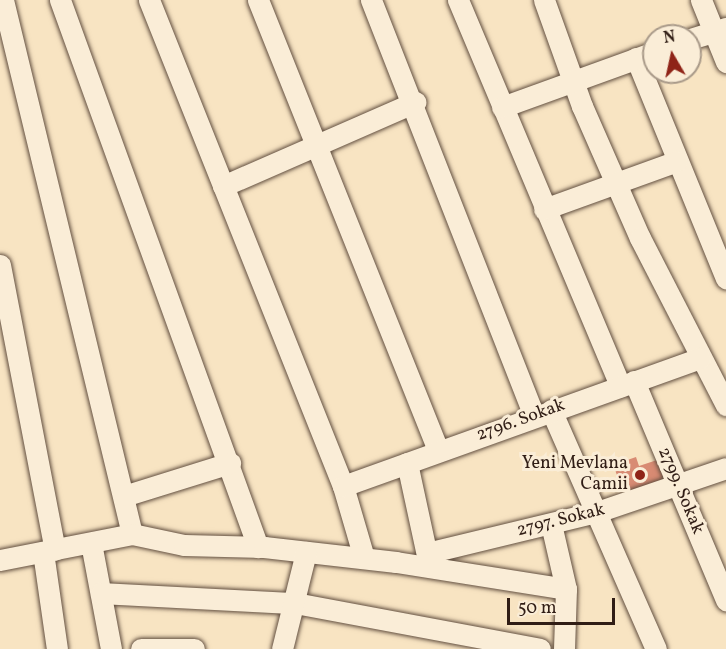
<!DOCTYPE html>
<html>
<head>
<meta charset="utf-8">
<style>
  body { margin:0 }
  #map { position:relative; width:726px; height:649px; overflow:hidden; background:#f8e4c2; font-family:Vollkorn,serif }
  div>[style] { position:absolute }
  [style*='--x'] { left:calc(var(--x)*1px); top:calc(var(--y)*1px); width:calc(var(--w)*1px); rotate:calc(var(--a)*1deg) }
  .building>* { inset:0; background:#d88b73 }
  .roads { filter:drop-shadow(0 0 2px #624f40) drop-shadow(0 0 2px #624f40) }
  .minor>* { height:21px; margin:-10.5px; padding:0 10.5px; transform-origin:10.5px; border-radius:10.5px; background:#faedd7 }
  .dots>* { width:16px; height:16px; translate:-50% -50%; box-sizing:border-box; border:3px solid #faedd7; border-radius:50% }
  span { translate:-50% -50%; white-space:nowrap; text-align:center; line-height:1.15; -webkit-text-stroke:6px #faedd7; paint-order:stroke }
  .street-label { font-size:18px; color:#301d15 }
  .poi-label { font-size:18px; color:#301d15 }
  .right { translate:-100% -50%; text-align:right }
  .north { position:absolute; left:642px; top:24px; width:60px; height:60px; box-sizing:border-box; background:#faedd7; border:2px solid #a99a89; border-radius:50%; rotate:351deg; font-size:16px; font-weight:700; line-height:24px; text-align:center; color:#301d15 }
  .north::after { content:''; display:block; margin:auto; width:21px; height:27px; background:#8f2418; clip-path:polygon(50% 0,100% 100%,50% 72%,0 100%) }
  .scale { position:absolute; left:507px; top:598px; width:108px; height:27px; box-sizing:border-box; border:3px solid #301d15; border-top:0; padding-left:8px; font-size:18px; line-height:21px; white-space:nowrap; color:#301d15; -webkit-text-stroke:4px #faedd7; paint-order:stroke }
</style>
</head>
<body>
<div id="map">
  <div class="building">
    <i style="clip-path:polygon(636px 457px,639px 466px,657px 460px,666px 483px,626px 498px,613px 465px)"></i>
  </div>
  <div class="roads">
    <div class="minor">
      <i style="--x:3;--y:0;--w:549;--a:76.42"></i>
      <i style="--x:60;--y:0;--w:582;--a:70.1"></i>
      <i style="--x:149;--y:0;--w:523;--a:68.24"></i>
      <i style="--x:343;--y:486;--w:75;--a:73.7"></i>
      <i style="--x:258;--y:0;--w:486;--a:68.2"></i>
      <i style="--x:371;--y:0;--w:447;--a:68.6"></i>
      <i style="--x:458;--y:0;--w:419;--a:67.2"></i>
      <i style="--x:544;--y:0;--w:113;--a:70.3"></i>
      <i style="--x:582;--y:106;--w:144;--a:66.3"></i>
      <i style="--x:640;--y:238;--w:188;--a:62.8"></i>
      <i style="--x:701;--y:0;--w:67;--a:68"></i>
      <i style="--x:690;--y:39;--w:38;--a:-17"></i>
      <i style="--x:636;--y:58;--w:238;--a:67.8"></i>
      <i style="--x:502;--y:107;--w:162;--a:-19.9"></i>
      <i style="--x:223;--y:186;--w:210;--a:-23.6"></i>
      <i style="--x:544;--y:209;--w:141;--a:-19.8"></i>
      <i style="--x:0;--y:265;--w:290;--a:79.1"></i>
      <i style="--x:634;--y:381;--w:238;--a:67.2"></i>
      <i style="--x:551;--y:410;--w:261;--a:66.3"></i>
      <i style="--x:407;--y:463;--w:104;--a:77.8"></i>
      <i style="--x:343;--y:486;--w:379;--a:-19.7"></i>
      <i style="--x:127;--y:495;--w:108;--a:-17.3"></i>
      <i style="--x:551;--y:524;--w:67;--a:77"></i>
      <i style="--x:566;--y:589;--w:60;--a:91.9"></i>
      <i style="--x:91;--y:543;--w:108;--a:79.3"></i>
      <i style="--x:43;--y:552;--w:98;--a:81.8"></i>
      <i style="--x:427;--y:553;--w:175;--a:-13.6"></i>
      <i style="--x:597;--y:512;--w:136;--a:-18.8"></i>
      <i style="--x:0;--y:560;--w:135;--a:-11.1"></i>
      <i style="--x:132;--y:534;--w:53;--a:11.9"></i>
      <i style="--x:184;--y:545;--w:80;--a:1.4"></i>
      <i style="--x:264;--y:547;--w:133;--a:6.5"></i>
      <i style="--x:396;--y:562;--w:172;--a:9"></i>
      <i style="--x:101;--y:593;--w:194;--a:3"></i>
      <i style="--x:295;--y:603;--w:249;--a:10.6"></i>
      <i style="--x:141;--y:649;--w:53;--a:0"></i>
      <i style="--x:282;--y:649;--w:100;--a:-76.1"></i>
    </div>
  </div>
  <div class="dots">
    <i style="left:640px;top:475px;background:#8f2418"></i>
  </div>
  <div class="street-label">
    <span style="left:521px;top:421px;rotate:-20deg">2796. Sokak</span>
    <span style="left:680px;top:491px;rotate:67deg">2799. Sokak</span>
    <span style="left:561px;top:521px;rotate:-14deg">2797. Sokak</span>
  </div>
  <div class="poi-label">
    <span class="right" style="left:628px;top:475px">Yeni Mevlana<br>Camii</span>
  </div>
  <div class="north">N</div>
  <div class="scale">50 m</div>
</div>
</body>
</html>
